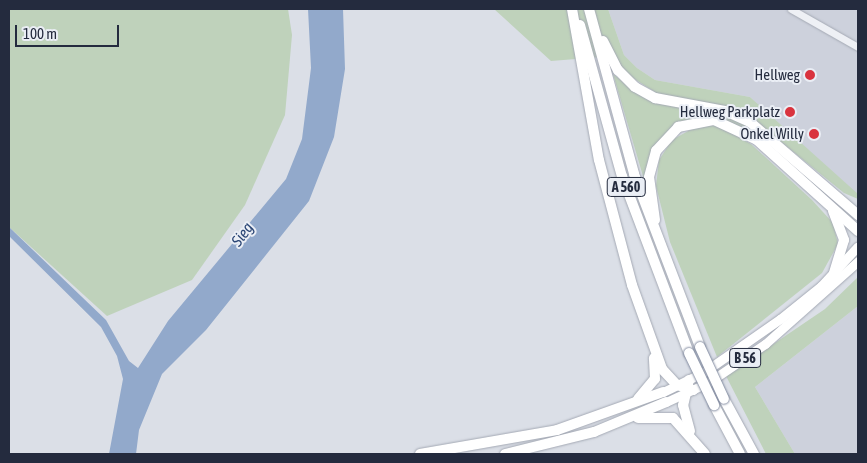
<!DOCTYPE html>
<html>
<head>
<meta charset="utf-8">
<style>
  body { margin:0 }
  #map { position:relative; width:867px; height:463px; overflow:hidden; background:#dbdfe7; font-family:"Asap Condensed",sans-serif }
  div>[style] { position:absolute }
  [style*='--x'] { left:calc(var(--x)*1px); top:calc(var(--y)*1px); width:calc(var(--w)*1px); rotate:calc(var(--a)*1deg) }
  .built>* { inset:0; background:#cdd1dc }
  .green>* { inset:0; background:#bfd2bb }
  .water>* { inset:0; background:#92a9cb }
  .roads { filter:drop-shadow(0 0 1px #a4a9b4) drop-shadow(0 0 1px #a4a9b4) }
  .minor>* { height:7px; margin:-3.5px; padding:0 3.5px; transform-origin:3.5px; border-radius:3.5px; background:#eef0f5 }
  .major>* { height:9px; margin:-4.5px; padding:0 4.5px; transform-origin:4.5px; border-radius:4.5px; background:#fff }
  .highway>* { height:10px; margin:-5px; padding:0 5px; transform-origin:5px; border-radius:5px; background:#fff }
  .bridges { filter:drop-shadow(0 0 1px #818a9f) drop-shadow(0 0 1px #818a9f) }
  .highway-bridge>* { height:10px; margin:-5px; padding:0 5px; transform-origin:5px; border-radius:5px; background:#fff }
  .dots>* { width:14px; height:14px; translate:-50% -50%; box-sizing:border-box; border:2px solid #eaeef5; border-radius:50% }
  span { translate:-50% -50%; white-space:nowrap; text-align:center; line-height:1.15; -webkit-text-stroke:4px #eaeef5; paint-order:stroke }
  .shield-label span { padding:1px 4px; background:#eaeef5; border:1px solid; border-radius:4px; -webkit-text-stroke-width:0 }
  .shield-label { font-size:14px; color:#242b3e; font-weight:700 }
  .poi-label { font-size:15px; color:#242b3e }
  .right { translate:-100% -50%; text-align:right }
  .water-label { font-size:16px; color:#2b4675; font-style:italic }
  .frame { position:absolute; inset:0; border:10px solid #242b3e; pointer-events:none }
  .scale { position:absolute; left:15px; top:25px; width:104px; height:22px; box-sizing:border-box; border:2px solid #242b3e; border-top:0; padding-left:6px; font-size:15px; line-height:18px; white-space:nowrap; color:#242b3e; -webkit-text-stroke:4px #eaeef5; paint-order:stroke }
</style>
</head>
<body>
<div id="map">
  <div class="built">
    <i style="clip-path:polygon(608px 9px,858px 9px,858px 195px,750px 97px,655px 80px,637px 68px,624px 55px)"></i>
    <i style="clip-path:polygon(858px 306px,858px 454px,795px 454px,755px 387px)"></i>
  </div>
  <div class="green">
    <i style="clip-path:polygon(9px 9px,288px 9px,292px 35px,285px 115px,245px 205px,192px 280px,107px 316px,9px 227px)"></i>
    <i style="clip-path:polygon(494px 9px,608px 9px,624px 55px,637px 68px,655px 80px,750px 97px,858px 194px,858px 199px,844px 193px,754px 120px,658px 94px,625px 73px,613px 56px,551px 61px)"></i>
    <i style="clip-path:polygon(613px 74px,636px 92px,737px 119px,755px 131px,709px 116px,678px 123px,655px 145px,645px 183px)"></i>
    <i style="clip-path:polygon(716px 125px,751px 144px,812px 200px,833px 223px,838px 244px,822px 273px,717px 357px,670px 242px,656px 186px,659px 160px,672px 140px,697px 126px)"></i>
    <i style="clip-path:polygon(858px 277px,858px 306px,755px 387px,795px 454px,766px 454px,726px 376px,825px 309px)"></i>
  </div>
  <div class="water">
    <i style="clip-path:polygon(308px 9px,343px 9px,345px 69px,334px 137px,309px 201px,206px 330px,162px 374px,139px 430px,136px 454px,109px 454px,123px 379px,117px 356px,101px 327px,9px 236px,9px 227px,106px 320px,129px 361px,138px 368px,168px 321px,286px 179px,302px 139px,311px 68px)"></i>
  </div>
  <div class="roads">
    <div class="minor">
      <i style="--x:791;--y:9;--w:77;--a:29.6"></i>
    </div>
    <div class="major">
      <i style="--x:663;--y:392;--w:46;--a:-26"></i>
      <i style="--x:704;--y:372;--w:93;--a:-34.9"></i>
      <i style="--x:780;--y:319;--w:53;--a:-38.8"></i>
      <i style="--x:821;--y:286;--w:54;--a:-47.2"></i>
      <i style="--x:666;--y:402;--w:47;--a:-24.9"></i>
      <i style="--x:709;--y:382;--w:68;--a:-34.2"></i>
      <i style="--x:765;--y:344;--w:125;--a:-41.7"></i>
    </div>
    <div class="highway">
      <i style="--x:572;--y:9;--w:153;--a:79.9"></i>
      <i style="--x:599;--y:160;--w:129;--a:75.2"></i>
      <i style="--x:632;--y:285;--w:89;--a:70.3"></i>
      <i style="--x:662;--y:369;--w:22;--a:47"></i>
      <i style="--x:677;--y:385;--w:17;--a:17"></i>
      <i style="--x:589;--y:9;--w:171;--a:74.7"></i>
      <i style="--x:634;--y:174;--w:185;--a:69.1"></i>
      <i style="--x:580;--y:25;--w:157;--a:74.5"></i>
      <i style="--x:622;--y:176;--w:189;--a:69.3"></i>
      <i style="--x:603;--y:41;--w:33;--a:63"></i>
      <i style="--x:618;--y:70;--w:24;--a:45"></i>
      <i style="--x:635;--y:87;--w:23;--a:29"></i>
      <i style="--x:655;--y:98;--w:71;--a:10.5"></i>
      <i style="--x:725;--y:111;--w:27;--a:24"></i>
      <i style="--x:750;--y:122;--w:143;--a:40.7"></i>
      <i style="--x:833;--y:211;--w:31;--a:69"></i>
      <i style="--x:844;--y:240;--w:34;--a:107"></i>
      <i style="--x:655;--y:220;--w:43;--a:-97.9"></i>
      <i style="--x:649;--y:177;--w:27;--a:-75"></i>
      <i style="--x:656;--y:151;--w:33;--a:-47"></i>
      <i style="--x:678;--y:127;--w:37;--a:-11"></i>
      <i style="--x:714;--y:120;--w:47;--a:24.9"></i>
      <i style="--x:757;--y:140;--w:136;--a:42"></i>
      <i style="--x:689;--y:380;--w:26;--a:103"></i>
      <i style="--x:683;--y:405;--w:27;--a:75"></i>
      <i style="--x:638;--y:399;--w:26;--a:-50"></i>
      <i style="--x:655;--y:379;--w:21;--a:-93"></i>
      <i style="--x:724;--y:399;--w:63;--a:61.4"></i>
      <i style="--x:714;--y:405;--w:55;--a:62"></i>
      <i style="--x:638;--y:418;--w:35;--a:0"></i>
      <i style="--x:673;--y:418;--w:48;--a:48.4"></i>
      <i style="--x:420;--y:454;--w:139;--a:-9.9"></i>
      <i style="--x:557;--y:430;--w:113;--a:-19.7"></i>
      <i style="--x:505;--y:454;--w:92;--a:-13.9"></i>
      <i style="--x:594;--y:432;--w:78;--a:-22.6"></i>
    </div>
  </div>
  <div class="bridges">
    <div class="highway-bridge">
      <i style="--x:700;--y:347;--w:57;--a:65.2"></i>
      <i style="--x:689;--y:353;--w:58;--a:64.3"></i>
    </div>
  </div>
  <div class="dots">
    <i style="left:810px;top:75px;background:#d9333e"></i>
    <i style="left:790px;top:112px;background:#d9333e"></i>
    <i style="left:814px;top:134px;background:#d9333e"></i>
  </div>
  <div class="shield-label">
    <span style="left:626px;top:187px">A 560</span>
    <span style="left:745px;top:358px">B 56</span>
  </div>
  <div class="poi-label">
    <span class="right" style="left:800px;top:75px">Hellweg</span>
    <span class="right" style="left:780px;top:112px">Hellweg Parkplatz</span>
    <span class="right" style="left:804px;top:134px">Onkel Willy</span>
  </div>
  <div class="water-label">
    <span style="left:242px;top:234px;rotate:-53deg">Sieg</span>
  </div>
  <div class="frame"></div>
  <div class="scale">100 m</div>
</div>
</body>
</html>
